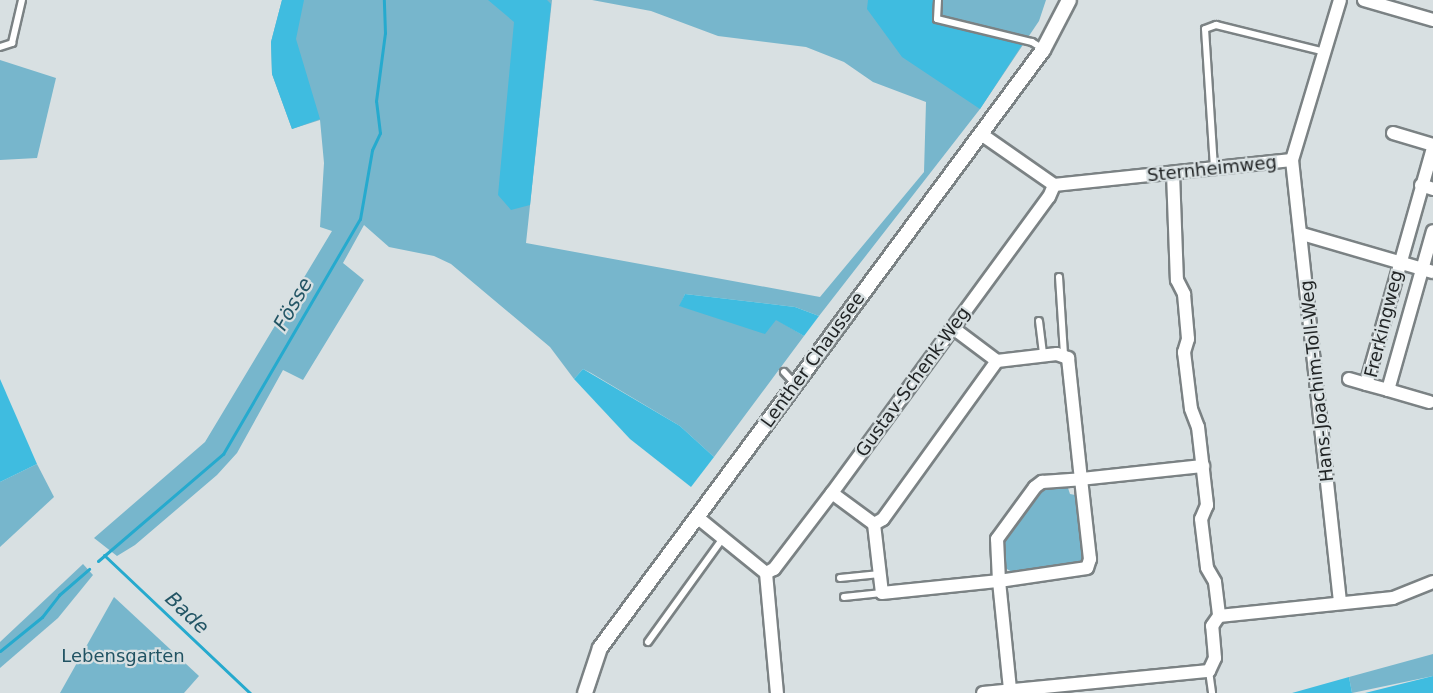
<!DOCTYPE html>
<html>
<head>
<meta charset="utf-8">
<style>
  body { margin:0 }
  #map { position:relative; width:1433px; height:693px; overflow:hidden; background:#d8e0e2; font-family:"DejaVu Sans",sans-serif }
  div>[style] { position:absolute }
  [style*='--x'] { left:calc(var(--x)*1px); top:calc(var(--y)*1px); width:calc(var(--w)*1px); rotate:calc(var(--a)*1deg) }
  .green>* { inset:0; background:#77b6cc }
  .forest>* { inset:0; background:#3fbce0 }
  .stream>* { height:3px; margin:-1.5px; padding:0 1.5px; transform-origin:1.5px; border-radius:1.5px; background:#26aace }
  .roads { filter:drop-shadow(2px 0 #7b8284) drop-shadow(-2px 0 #7b8284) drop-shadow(0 2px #7b8284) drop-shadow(0 -2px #7b8284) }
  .service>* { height:6px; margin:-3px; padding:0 3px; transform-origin:3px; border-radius:3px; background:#fff }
  .minor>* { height:12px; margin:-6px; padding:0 6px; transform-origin:6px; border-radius:6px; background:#fff }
  .tertiary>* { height:14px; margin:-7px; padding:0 7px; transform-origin:7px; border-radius:7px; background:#fff }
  span { translate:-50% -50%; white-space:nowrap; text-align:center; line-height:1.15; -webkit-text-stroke:4.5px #d8e0e2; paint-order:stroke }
  .street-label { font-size:18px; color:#212425 }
  .park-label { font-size:18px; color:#215363 }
  .water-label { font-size:20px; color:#235565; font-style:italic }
</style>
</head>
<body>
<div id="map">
  <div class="green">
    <i style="clip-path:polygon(282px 0,552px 0,526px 243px,820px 297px,924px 172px,926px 102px,873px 82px,844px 62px,806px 47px,718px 36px,651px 11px,592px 0,1046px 0,1039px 21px,980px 109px,819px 316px,795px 307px,685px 294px,680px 306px,776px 319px,804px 336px,714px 457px,680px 426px,591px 373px,583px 369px,574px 379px,550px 347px,451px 264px,434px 256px,389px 247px,364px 225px,343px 263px,364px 280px,303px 380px,283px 370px,237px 453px,217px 475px,135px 545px,117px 556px,94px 538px,205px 442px,332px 231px,320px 227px,324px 163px,320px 120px,292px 129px,272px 74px,271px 42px)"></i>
    <i style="clip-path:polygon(0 60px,56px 78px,37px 158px,0 160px)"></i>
    <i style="clip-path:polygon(37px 464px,54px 497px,0 547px,0 482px)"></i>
    <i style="clip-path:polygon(1067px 485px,1070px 494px,1080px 496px,1087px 557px,1083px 565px,1014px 573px,1005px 568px,1003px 541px,1043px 487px)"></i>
    <i style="clip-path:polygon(83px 564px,93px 575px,58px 618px,0 668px,0 642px)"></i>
    <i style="clip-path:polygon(114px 597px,199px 676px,184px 693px,60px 693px)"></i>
    <i style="clip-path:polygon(1433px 654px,1433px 676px,1352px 693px,1349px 677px)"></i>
  </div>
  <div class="forest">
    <i style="clip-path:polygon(282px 0,304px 0,296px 39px,320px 119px,292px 129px,272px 74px,271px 42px)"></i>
    <i style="clip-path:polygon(488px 0,547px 0,551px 4px,530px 205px,511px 210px,498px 195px,514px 22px)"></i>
    <i style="clip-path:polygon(868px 0,938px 0,937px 20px,1025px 40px,980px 109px,902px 57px,867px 9px)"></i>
    <i style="clip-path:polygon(685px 294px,795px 307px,819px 316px,804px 336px,776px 320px,765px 334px,679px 306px)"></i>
    <i style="clip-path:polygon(583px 369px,680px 426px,714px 457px,691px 487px,630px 439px,574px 379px)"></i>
    <i style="clip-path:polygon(0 379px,37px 464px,0 482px)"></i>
    <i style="clip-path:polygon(1433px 676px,1433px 693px,1365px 693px)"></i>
    <i style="clip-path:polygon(1349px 677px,1352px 693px,1292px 693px)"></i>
  </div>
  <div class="stream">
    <i style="--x:104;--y:555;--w:201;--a:43.4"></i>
    <i style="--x:98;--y:561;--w:165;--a:-40.6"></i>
    <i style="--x:223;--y:454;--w:272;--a:-59.8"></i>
    <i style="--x:360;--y:219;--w:70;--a:-80.1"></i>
    <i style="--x:372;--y:150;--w:19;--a:-65"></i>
    <i style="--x:380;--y:133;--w:32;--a:-97"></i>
    <i style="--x:376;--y:101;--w:69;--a:-82.5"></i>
    <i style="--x:385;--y:33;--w:33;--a:-92"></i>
    <i style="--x:0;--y:651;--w:54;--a:-39"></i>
    <i style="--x:42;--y:617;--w:28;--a:-52"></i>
    <i style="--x:59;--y:595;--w:40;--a:-41"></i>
  </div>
  <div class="roads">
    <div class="service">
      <i style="--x:938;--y:0;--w:19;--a:93"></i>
      <i style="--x:937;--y:19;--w:98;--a:13.6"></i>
      <i style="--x:1032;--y:42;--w:13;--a:32"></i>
      <i style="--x:0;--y:47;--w:13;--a:-18"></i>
      <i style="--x:12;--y:43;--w:44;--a:-76.9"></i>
      <i style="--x:1214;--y:168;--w:139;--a:-93.7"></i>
      <i style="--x:1205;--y:29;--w:12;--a:-20"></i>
      <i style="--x:1216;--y:25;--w:112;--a:13.9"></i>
      <i style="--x:1059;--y:277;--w:77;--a:86.3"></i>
      <i style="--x:1039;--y:321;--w:35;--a:83"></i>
      <i style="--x:784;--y:372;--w:16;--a:47"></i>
      <i style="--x:840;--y:578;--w:40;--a:-5.7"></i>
      <i style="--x:844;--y:597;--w:38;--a:-6"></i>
      <i style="--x:648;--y:642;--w:128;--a:-54.2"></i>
      <i style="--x:1209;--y:671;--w:22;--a:82"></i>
    </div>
    <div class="minor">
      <i style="--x:1364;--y:0;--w:72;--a:16.2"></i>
      <i style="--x:1393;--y:133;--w:42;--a:16.7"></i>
      <i style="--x:981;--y:134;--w:89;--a:34.9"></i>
      <i style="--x:1054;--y:185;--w:239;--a:-6"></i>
      <i style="--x:1292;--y:160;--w:167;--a:-73.3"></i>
      <i style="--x:1433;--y:148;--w:245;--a:105.8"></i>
      <i style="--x:1366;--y:384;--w:23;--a:15"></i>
      <i style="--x:1388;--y:390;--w:165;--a:-74.2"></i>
      <i style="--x:1292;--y:160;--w:445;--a:83.8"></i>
      <i style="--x:1173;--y:173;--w:107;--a:87.9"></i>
      <i style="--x:1177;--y:280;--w:16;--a:63"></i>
      <i style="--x:1184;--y:294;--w:45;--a:84.9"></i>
      <i style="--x:1188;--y:339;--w:14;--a:107"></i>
      <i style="--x:1184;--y:352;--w:57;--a:83"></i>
      <i style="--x:1191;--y:409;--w:19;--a:69"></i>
      <i style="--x:1198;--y:427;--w:79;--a:83.4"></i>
      <i style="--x:1207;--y:505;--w:15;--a:113"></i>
      <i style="--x:1201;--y:519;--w:49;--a:83"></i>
      <i style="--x:1207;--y:568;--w:16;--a:60"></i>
      <i style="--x:1215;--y:582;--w:34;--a:83"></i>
      <i style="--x:1421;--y:185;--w:13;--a:18"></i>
      <i style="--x:1302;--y:234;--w:136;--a:16.2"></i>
      <i style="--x:953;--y:328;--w:55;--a:36.9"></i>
      <i style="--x:997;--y:361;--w:60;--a:-6.7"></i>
      <i style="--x:1057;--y:354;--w:12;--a:20"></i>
      <i style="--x:1068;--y:358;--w:122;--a:83.9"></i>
      <i style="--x:1081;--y:479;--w:123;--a:-6.1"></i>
      <i style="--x:1349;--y:379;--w:18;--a:16"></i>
      <i style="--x:1388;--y:390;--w:43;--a:16.3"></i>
      <i style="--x:832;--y:493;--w:52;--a:36.4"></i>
      <i style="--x:874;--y:524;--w:69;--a:83.4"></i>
      <i style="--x:882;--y:593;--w:118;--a:-5.9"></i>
      <i style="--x:999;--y:581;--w:42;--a:-92.7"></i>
      <i style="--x:997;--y:539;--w:64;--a:-53.8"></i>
      <i style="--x:1035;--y:487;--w:9;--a:-36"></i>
      <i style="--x:1042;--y:482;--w:39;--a:-4"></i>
      <i style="--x:1081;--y:479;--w:81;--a:83.6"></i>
      <i style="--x:1090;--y:559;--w:9;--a:108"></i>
      <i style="--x:1087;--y:568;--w:89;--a:171.6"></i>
      <i style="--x:999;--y:581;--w:110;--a:84.2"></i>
      <i style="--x:697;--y:517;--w:89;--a:39.1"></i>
      <i style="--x:766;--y:573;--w:121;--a:84.8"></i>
      <i style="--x:874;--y:524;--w:10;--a:-29"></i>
      <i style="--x:883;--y:519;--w:195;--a:-54.2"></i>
      <i style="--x:766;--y:573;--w:9;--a:-27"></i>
      <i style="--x:774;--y:569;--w:96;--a:-52.7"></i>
      <i style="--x:832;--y:493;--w:367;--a:-53.8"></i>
      <i style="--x:1049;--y:197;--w:13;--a:-67"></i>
      <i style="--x:1219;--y:616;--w:175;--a:-5.9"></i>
      <i style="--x:1393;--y:598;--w:43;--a:-21.8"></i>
      <i style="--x:983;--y:693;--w:227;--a:-5.6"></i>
      <i style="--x:1209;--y:671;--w:14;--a:-65"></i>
      <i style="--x:1215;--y:658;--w:32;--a:-95"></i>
      <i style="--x:1212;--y:626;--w:12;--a:-55"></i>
    </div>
    <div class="tertiary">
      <i style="--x:585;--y:693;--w:47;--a:-71.6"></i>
      <i style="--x:600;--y:648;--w:744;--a:-53.47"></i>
      <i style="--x:1043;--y:50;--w:56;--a:-62.5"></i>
    </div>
  </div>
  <div class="street-label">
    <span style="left:1212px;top:169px;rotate:-6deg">Sternheimweg</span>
    <span style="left:1384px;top:324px;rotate:-76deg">Frerkingweg</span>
    <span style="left:813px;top:360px;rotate:-54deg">Lenther Chaussee</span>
    <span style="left:1317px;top:381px;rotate:-96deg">Hans-Joachim-Toll-Weg</span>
    <span style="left:913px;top:382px;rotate:-54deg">Gustav-Schenk-Weg</span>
  </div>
  <div class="park-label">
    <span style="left:123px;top:656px">Lebensgarten</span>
  </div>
  <div class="water-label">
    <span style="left:293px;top:304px;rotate:-60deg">Fösse</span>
    <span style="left:187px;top:613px;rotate:43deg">Bade</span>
  </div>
</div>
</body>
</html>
